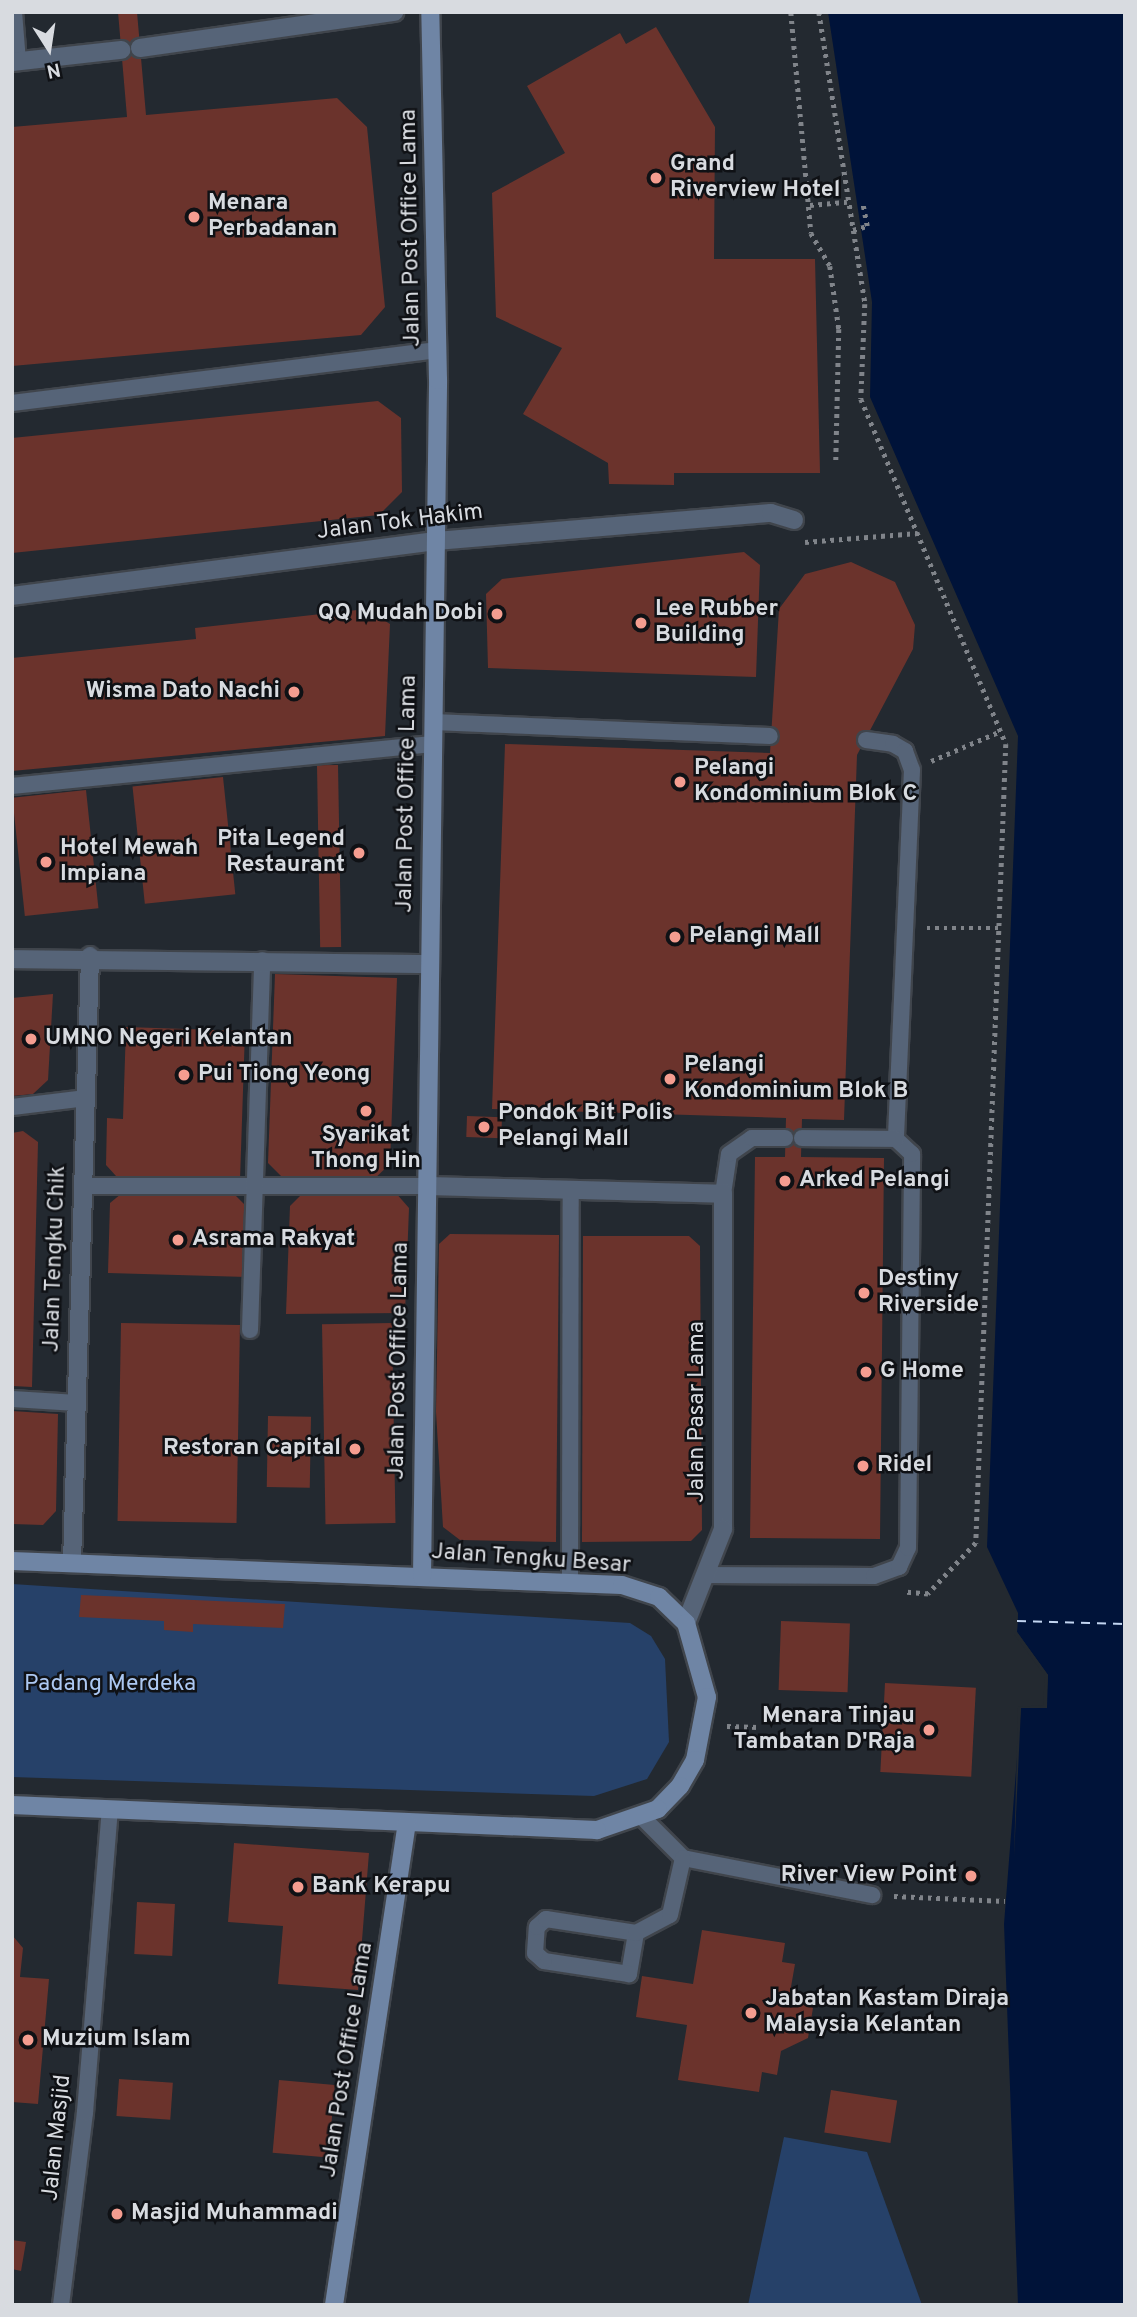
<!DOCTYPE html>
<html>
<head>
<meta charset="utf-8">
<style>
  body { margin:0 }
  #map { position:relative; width:1137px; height:2317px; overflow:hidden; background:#232930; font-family:Overpass,sans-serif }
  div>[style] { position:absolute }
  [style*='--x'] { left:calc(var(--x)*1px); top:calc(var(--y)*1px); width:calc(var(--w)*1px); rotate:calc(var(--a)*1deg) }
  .green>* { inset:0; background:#264169 }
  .water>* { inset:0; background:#001339 }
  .pier>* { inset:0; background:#232930 }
  .ferry>* { height:2px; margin-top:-1px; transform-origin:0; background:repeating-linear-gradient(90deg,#c2d5f1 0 9px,transparent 0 16px) }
  .building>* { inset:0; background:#6b332c; transform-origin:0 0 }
  .path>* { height:4.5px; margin-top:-2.25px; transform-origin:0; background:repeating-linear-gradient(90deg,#80848a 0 3.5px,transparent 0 8.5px) }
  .roads { filter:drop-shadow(2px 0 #40454c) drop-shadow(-2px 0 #40454c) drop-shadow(0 2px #40454c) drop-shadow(0 -2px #40454c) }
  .lane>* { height:16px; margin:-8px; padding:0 8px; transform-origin:8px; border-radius:8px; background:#566478 }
  .street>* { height:18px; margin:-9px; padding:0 9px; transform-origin:9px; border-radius:9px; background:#566478 }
  .secondary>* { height:18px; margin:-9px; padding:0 9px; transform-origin:9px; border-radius:9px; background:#6f85a5 }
  .dots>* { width:19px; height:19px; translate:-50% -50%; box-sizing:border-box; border:4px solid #0f1115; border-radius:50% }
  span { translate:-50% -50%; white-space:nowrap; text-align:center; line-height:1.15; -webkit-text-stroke:5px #0f1115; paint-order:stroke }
  .poi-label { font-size:23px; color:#d8dbe0; font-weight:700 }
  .left { translate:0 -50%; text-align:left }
  .right { translate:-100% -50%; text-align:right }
  .street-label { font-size:23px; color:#d8dbe0 }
  .park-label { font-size:23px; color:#acc8f2 }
  .frame { position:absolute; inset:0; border:14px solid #d8dbe0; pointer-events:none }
  .north { position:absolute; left:14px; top:14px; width:70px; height:70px; -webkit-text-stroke:5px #0f1115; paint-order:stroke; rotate:168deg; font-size:19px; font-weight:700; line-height:28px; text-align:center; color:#d8dbe0 }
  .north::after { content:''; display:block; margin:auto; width:24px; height:32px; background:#d8dbe0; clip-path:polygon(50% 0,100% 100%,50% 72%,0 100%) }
</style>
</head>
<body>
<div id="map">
  <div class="green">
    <i style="clip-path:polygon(12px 1584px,630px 1623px,651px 1636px,665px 1659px,669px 1742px,647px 1779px,594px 1796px,12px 1777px)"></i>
    <i style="clip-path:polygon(784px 2137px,867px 2152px,922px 2305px,748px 2305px)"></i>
  </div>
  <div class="water">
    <i style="clip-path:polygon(828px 12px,1125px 12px,1125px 2305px,1018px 2305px,1004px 1924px,1021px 1707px,1046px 1708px,1048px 1675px,1017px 1632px,1018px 1613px,987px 1547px,1018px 736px,870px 397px,872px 302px)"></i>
  </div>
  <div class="pier">
    <i style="clip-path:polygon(1014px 1613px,1018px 1613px,1017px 1632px,1048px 1675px,1047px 1708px,1021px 1708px,1014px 1858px,1018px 1707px,1043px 1705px,1045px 1676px,1014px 1634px)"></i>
  </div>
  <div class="ferry">
    <i style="--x:1017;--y:1621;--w:108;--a:1.6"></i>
  </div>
  <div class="building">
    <i style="clip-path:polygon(118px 12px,137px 12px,146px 115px,337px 98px,367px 127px,385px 307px,361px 335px,12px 366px,12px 127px,127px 117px)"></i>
    <i style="clip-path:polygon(656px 27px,715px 127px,714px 259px,815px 259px,820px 473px,674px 473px,674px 485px,609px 484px,608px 463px,523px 414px,562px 348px,496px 317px,492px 193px,565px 153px,527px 86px,620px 33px,626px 44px)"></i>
    <i style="clip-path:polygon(378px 401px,401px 418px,402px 492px,379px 515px,12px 553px,12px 438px)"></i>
    <i style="clip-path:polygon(744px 552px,760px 565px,756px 677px,488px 668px,486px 594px,502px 579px)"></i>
    <i style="clip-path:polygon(851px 562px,895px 582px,915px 625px,913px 649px,857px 755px,844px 1120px,802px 1119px,801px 1157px,884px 1158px,880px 1539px,750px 1538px,755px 1157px,785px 1157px,786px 1118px,492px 1109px,505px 744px,770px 753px,779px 609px,805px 574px)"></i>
    <i style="clip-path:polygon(366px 609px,390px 624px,385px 736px,12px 771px,12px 658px,196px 639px,195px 628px)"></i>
    <i style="left:338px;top:765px;width:182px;height:21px;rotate:89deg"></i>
    <i style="left:223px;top:777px;width:118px;height:91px;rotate:84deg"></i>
    <i style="left:86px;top:790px;width:119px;height:74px;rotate:84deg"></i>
    <i style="clip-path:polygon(275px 974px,397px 978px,390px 1164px,372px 1181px,284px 1179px,268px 1163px)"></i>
    <i style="clip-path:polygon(53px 994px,48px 1080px,33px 1094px,12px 1096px,12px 998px)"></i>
    <i style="clip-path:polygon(126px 1027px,245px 1031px,240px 1180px,116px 1176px,106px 1165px,107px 1118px,123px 1119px)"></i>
    <i style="left:467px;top:1116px;width:35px;height:21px;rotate:2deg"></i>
    <i style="clip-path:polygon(23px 1131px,38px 1142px,32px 1387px,12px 1386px,12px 1133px)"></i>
    <i style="clip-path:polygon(127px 1189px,231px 1191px,248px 1208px,247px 1277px,108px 1273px,110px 1203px)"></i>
    <i style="clip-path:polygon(307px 1189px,395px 1192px,409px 1208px,405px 1313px,286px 1314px,290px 1206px)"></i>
    <i style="clip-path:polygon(450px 1234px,559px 1235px,556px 1542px,460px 1540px,443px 1527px,436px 1412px,439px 1244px)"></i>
    <i style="clip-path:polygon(583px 1236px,689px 1236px,700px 1246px,702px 1530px,691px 1541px,582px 1542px)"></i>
    <i style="left:121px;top:1323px;width:119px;height:198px;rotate:1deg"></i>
    <i style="left:392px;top:1323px;width:200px;height:70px;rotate:89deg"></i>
    <i style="clip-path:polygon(12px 1411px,58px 1414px,56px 1511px,43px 1525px,12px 1524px)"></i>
    <i style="left:268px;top:1416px;width:43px;height:71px;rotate:1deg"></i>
    <i style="clip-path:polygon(81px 1595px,285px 1604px,283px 1628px,193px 1624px,193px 1632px,164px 1630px,164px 1621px,79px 1617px)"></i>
    <i style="left:781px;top:1621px;width:69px;height:69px;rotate:2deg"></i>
    <i style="left:885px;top:1683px;width:91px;height:89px;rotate:3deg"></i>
    <i style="clip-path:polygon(234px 1843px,369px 1853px,358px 1990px,278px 1984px,283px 1926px,228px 1922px)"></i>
    <i style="left:137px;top:1902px;width:38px;height:52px;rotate:3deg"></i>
    <i style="clip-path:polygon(702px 1930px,785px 1943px,782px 1962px,795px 1964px,791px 1987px,813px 2008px,808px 2038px,781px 2051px,777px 2075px,762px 2072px,759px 2092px,678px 2080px,687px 2025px,636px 2017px,642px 1976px,693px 1984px)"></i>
    <i style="clip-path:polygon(12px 1935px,23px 1948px,20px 1977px,49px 1979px,38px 2104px,12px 2102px)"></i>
    <i style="left:119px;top:2079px;width:54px;height:37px;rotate:4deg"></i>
    <i style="left:279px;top:2080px;width:56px;height:73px;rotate:5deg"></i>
    <i style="left:831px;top:2090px;width:67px;height:43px;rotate:9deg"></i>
    <i style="clip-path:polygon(12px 2240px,26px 2242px,21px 2271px,12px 2269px)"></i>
  </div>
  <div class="path">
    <i style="--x:791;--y:12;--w:222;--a:84.8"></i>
    <i style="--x:811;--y:233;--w:38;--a:60"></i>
    <i style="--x:830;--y:266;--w:64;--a:81.9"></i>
    <i style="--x:839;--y:329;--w:131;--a:91.3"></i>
    <i style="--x:819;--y:12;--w:296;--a:81"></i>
    <i style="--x:865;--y:304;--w:95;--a:92.4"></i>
    <i style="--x:861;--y:399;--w:374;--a:67.2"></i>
    <i style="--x:1006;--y:744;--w:800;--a:92.15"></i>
    <i style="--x:976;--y:1543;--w:70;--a:133.3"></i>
    <i style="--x:928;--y:1594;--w:24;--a:-175"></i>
    <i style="--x:810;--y:205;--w:37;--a:-5"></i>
    <i style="--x:853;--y:230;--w:15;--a:-16"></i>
    <i style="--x:867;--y:226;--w:21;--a:-101"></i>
    <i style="--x:805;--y:542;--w:113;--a:-4.6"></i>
    <i style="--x:931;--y:761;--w:76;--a:-23.2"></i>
    <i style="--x:927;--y:928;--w:72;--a:0"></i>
    <i style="--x:727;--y:1726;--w:31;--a:2"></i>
    <i style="--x:894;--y:1896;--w:111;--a:2.6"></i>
  </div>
  <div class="roads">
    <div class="lane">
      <i style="--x:14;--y:12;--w:50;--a:85.4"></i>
      <i style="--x:12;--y:403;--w:429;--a:-7.1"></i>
      <i style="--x:433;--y:722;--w:337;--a:2.4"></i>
      <i style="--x:866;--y:740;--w:27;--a:8"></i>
      <i style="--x:893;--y:744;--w:14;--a:30"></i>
      <i style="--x:905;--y:751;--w:20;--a:70"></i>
      <i style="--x:912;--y:770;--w:369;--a:92.5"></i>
      <i style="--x:12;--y:786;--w:422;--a:-5.7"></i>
      <i style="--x:12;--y:1107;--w:75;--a:-6.9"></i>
      <i style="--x:83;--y:1186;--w:344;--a:0"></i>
      <i style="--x:723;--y:1194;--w:40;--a:-81.5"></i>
      <i style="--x:729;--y:1154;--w:28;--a:-35"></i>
      <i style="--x:752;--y:1138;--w:33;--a:0"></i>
      <i style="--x:250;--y:1330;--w:370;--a:-88.1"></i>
      <i style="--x:12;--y:1399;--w:65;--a:3.5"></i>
      <i style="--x:705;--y:1575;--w:169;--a:0.3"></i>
      <i style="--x:874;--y:1576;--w:27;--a:-20"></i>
      <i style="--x:899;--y:1567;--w:21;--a:-65"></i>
      <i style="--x:908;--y:1548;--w:394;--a:-89.4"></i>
      <i style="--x:912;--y:1154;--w:22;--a:-137"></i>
      <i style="--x:896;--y:1139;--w:94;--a:-179.4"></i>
      <i style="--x:570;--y:1583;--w:391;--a:-89.9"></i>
      <i style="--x:642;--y:1817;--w:58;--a:45"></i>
      <i style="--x:683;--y:1858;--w:193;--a:11.1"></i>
      <i style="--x:636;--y:1933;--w:42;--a:99.7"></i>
      <i style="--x:629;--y:1974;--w:86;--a:-171.3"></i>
      <i style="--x:544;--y:1961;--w:12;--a:-138"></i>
      <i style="--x:535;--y:1953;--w:26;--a:-86"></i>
      <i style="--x:537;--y:1927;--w:12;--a:-42"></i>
      <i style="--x:546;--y:1919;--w:91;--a:8.8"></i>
      <i style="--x:636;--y:1933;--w:38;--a:-28"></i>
      <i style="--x:670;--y:1915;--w:58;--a:-77.2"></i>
      <i style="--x:61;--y:2305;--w:194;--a:-82.9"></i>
      <i style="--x:85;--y:2112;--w:304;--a:-85.3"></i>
    </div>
    <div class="street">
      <i style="--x:140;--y:48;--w:257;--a:-8.1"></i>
      <i style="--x:12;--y:62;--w:110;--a:-6.3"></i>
      <i style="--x:12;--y:596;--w:428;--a:-7.4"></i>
      <i style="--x:436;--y:541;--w:336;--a:-4.8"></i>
      <i style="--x:771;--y:513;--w:24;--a:17"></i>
      <i style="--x:12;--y:959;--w:418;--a:0.7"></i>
      <i style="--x:427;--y:1186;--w:296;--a:1.5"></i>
      <i style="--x:723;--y:1194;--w:335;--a:90"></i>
      <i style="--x:723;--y:1529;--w:101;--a:111.5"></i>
      <i style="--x:72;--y:1563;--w:607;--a:-88.3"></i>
    </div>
    <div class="secondary">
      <i style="--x:12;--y:1561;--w:610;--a:2.25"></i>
      <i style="--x:622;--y:1585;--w:39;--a:18"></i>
      <i style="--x:659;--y:1597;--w:37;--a:44"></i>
      <i style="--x:686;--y:1623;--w:77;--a:74.2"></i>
      <i style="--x:707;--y:1697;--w:64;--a:100.8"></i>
      <i style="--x:695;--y:1760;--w:30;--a:120"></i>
      <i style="--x:680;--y:1786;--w:32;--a:134"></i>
      <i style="--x:658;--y:1809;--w:65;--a:161"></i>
      <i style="--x:597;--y:1830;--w:586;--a:-177.55"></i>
      <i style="--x:422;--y:1577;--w:1197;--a:-89.23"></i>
      <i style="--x:438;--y:380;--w:368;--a:-91.2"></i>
      <i style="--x:334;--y:2305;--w:488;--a:-81.4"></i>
    </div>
  </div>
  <div class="dots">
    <i style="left:656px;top:178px;background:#f59d90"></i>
    <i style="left:194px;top:217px;background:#f59d90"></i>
    <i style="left:497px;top:614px;background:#f59d90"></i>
    <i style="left:641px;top:623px;background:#f59d90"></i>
    <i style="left:294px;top:692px;background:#f59d90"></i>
    <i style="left:680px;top:782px;background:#f59d90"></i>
    <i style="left:359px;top:853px;background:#f59d90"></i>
    <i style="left:46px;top:862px;background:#f59d90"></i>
    <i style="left:675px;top:937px;background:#f59d90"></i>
    <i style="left:31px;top:1039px;background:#f59d90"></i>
    <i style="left:184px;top:1075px;background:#f59d90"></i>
    <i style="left:670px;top:1079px;background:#f59d90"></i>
    <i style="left:366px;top:1111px;background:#f59d90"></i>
    <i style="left:484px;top:1127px;background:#f59d90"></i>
    <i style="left:785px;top:1181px;background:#f59d90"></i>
    <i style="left:178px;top:1240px;background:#f59d90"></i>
    <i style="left:864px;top:1293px;background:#f59d90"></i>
    <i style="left:866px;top:1372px;background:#f59d90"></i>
    <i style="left:355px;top:1449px;background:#f59d90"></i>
    <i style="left:863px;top:1466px;background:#f59d90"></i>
    <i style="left:929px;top:1730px;background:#f59d90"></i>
    <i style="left:971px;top:1876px;background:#f59d90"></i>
    <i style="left:298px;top:1887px;background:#f59d90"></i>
    <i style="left:751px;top:2013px;background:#f59d90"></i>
    <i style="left:28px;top:2040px;background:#f59d90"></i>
    <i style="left:117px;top:2214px;background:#f59d90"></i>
  </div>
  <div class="poi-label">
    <span class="left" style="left:670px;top:178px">Grand<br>Riverview Hotel</span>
    <span class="left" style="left:208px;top:217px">Menara<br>Perbadanan</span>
    <span class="left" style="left:655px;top:623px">Lee Rubber<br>Building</span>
    <span class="right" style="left:483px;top:614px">QQ Mudah Dobi</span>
    <span class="right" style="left:280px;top:692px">Wisma Dato Nachi</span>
    <span class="left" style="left:694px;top:782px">Pelangi<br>Kondominium Blok C</span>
    <span class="right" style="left:345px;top:853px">Pita Legend<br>Restaurant</span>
    <span class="left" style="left:60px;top:862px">Hotel Mewah<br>Impiana</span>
    <span class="left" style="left:689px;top:937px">Pelangi Mall</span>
    <span class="left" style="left:45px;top:1039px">UMNO Negeri Kelantan</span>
    <span class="left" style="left:684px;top:1079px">Pelangi<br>Kondominium Blok B</span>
    <span class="left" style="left:198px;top:1075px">Pui Tiong Yeong</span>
    <span class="left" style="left:498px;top:1127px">Pondok Bit Polis<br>Pelangi Mall</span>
    <span style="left:366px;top:1149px">Syarikat<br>Thong Hin</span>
    <span class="left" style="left:799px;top:1181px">Arked Pelangi</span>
    <span class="left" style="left:192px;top:1240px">Asrama Rakyat</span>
    <span class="left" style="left:878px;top:1293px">Destiny<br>Riverside</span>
    <span class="left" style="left:880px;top:1372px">G Home</span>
    <span class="right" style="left:341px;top:1449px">Restoran Capital</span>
    <span class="left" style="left:877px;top:1466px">Ridel</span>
    <span class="right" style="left:915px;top:1730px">Menara Tinjau<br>Tambatan D'Raja</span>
    <span class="right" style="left:957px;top:1876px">River View Point</span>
    <span class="left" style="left:312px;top:1887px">Bank Kerapu</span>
    <span class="left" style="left:765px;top:2013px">Jabatan Kastam Diraja<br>Malaysia Kelantan</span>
    <span class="left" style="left:42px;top:2040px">Muzium Islam</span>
    <span class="left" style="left:131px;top:2214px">Masjid Muhammadi</span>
  </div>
  <div class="street-label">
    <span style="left:412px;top:228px;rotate:-91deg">Jalan Post Office Lama</span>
    <span style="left:400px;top:523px;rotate:-7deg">Jalan Tok Hakim</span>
    <span style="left:408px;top:794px;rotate:-89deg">Jalan Post Office Lama</span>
    <span style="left:56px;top:1259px;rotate:-88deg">Jalan Tengku Chik</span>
    <span style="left:400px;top:1361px;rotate:-89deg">Jalan Post Office Lama</span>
    <span style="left:698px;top:1412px;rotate:-90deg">Jalan Pasar Lama</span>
    <span style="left:531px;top:1560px;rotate:4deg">Jalan Tengku Besar</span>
    <span style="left:348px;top:2060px;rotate:-81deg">Jalan Post Office Lama</span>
    <span style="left:58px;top:2138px;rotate:-84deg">Jalan Masjid</span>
  </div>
  <div class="park-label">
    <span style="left:110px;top:1685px">Padang Merdeka</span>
  </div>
  <div class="frame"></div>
  <div class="north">N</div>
</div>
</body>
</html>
